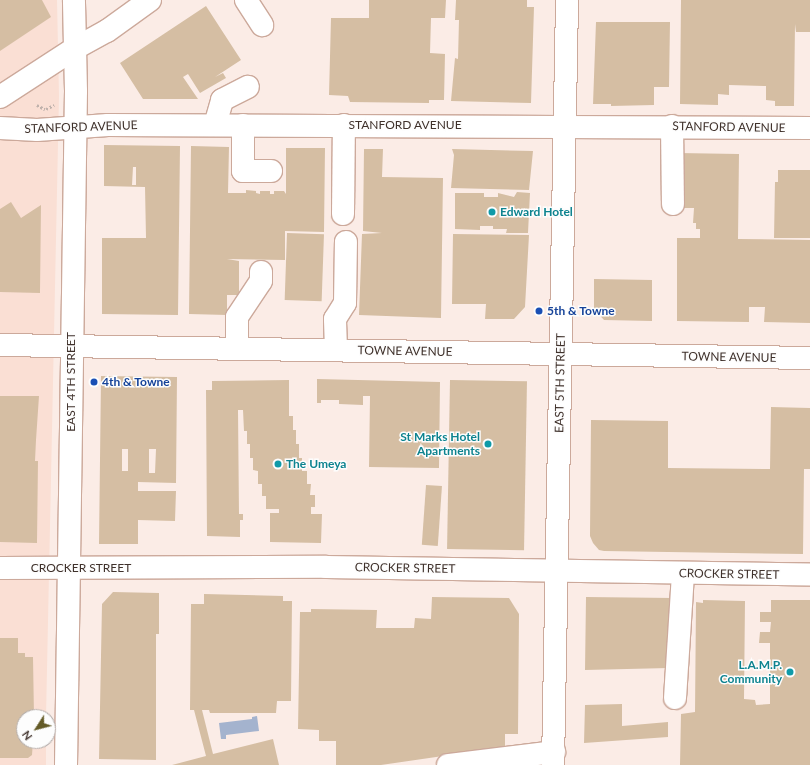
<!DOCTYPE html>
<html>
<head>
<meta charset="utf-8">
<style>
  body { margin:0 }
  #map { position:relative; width:810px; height:765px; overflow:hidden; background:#fbece6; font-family:Lato,sans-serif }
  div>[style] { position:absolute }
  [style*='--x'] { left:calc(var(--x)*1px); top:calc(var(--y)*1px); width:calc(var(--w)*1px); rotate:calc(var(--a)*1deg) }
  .built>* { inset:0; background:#fadfd4 }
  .water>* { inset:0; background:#a4b3ce }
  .building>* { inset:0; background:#d5bea3; transform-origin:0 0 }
  .path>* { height:2.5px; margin-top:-1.25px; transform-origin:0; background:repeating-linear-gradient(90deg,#c0b2ac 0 2px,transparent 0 4px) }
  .roads { filter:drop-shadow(1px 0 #cca99b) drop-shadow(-1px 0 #cca99b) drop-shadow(0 1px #cca99b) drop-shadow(0 -1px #cca99b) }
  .minor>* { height:22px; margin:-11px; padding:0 11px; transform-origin:11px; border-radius:11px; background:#fff }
  .major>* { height:22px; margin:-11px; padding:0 11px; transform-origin:11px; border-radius:11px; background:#fff }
  .dots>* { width:11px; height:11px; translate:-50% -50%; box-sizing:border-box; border:2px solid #fdfdfd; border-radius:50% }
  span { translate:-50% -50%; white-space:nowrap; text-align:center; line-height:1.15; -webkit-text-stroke:3px #fdfdfd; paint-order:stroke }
  .street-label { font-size:12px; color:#3f312b }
  .culture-label { font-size:12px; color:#0d838f; font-weight:700 }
  .left { translate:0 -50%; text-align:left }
  .right { translate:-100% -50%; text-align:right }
  .transit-label { font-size:12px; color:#164399; font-weight:700 }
  .north { position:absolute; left:16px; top:709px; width:40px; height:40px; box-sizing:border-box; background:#fdfdfd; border:1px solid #b1aba9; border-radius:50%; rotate:234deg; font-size:11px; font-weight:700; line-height:16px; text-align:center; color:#3f312b }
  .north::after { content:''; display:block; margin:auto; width:14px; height:18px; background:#645b27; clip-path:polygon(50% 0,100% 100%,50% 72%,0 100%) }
</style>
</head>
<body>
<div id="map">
  <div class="built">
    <i style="clip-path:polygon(0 0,57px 0,59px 96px,46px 717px,24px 717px,24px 741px,46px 741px,46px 765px,0 765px)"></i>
  </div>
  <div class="water">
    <i style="clip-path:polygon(257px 716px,259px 731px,226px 735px,226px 739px,221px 739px,219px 723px,252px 719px,252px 717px)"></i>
  </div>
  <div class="building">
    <i style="clip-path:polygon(0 0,42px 0,51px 17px,0 51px)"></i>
    <i style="clip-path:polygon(369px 0,446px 0,445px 18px,431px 18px,430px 53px,445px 54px,444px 100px,429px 100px,429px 103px,350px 102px,348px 96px,329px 95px,331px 18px,369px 18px)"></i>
    <i style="clip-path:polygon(456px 0,527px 0,527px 7px,534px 7px,531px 103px,451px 101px,455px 58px,458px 59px,459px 20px,455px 20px)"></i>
    <i style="clip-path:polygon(681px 0,810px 0,810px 32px,796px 32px,795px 24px,794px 106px,775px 106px,775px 101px,766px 100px,766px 86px,729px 85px,729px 95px,718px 94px,718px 105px,680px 104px)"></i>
    <i style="clip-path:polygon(206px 6px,241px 60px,215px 77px,223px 73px,226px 78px,200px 93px,188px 74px,183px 77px,198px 99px,143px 99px,120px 63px)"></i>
    <i style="clip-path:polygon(596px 22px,670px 22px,669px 87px,654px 87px,654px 105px,611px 106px,611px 104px,593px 104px)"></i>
    <i style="clip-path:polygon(evenodd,104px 145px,180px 146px,178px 315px,102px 314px,102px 238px,146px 238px,145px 187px,104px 186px,104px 145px,133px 167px,136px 167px,136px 185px,132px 185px,133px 167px)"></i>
    <i style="clip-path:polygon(191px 146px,229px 147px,228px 193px,246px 193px,246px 190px,256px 191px,256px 193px,260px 194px,260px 191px,270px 191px,270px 194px,274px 194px,274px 191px,284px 191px,286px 194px,286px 148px,325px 148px,324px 232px,285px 231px,285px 260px,227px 259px,239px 261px,239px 295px,227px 295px,227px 315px,189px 314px)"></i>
    <i style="clip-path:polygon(364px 149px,383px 149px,382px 177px,443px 178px,441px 318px,359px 315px,362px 234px,382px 233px,363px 231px)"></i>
    <i style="clip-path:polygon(452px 149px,533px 151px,529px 190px,451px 188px,454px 155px)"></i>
    <i style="clip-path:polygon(678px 153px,739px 154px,738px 239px,810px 240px,810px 323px,764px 322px,765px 307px,749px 307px,749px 322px,677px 321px,677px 238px,700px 238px,700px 229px,696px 229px,696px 223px,693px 223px,694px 208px,678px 208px)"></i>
    <i style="clip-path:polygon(778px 170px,810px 170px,810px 238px,774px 238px,775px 182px,778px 182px)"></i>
    <i style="clip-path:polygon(517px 192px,530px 193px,528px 233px,506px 233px,507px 229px,493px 229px,493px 226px,480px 226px,480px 230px,455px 229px,455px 193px,484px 193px,484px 197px,498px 197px,498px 193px,514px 197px)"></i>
    <i style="clip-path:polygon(11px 202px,21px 218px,41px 205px,40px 293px,0 292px,0 209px)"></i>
    <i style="left:287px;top:233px;width:37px;height:67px;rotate:2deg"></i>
    <i style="clip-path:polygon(453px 234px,529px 235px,525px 307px,514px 319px,485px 319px,486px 304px,452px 304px)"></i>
    <i style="clip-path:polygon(594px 279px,652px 280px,652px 321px,604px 320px,594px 309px)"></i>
    <i style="clip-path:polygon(evenodd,101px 376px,177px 377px,176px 483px,138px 482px,138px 491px,176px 491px,175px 521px,138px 520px,138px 544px,99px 544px,101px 376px,122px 449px,128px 449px,128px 471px,122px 471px,122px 449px,101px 376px,149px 449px,156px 449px,155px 473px,149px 473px,149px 449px)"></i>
    <i style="clip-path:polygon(317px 379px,440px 382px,439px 468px,369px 467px,370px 396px,363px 396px,363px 405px,339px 404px,339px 400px,321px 400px,321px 403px,317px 403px)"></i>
    <i style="clip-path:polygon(289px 380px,289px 416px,293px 416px,293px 430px,296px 430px,296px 444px,299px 444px,299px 458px,302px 458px,302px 471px,307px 471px,307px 484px,311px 484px,310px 495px,315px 495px,315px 507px,311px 507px,311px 514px,322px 514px,321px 543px,270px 542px,270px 513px,279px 513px,279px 509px,266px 509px,266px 496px,262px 496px,262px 484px,258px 484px,258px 471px,253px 470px,253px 458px,250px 458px,250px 444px,247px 444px,247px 431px,244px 431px,243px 410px,238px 410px,239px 514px,243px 514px,243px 520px,240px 520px,240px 537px,207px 536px,206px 390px,212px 390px,212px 381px)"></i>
    <i style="left:450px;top:380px;width:77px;height:169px;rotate:1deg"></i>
    <i style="clip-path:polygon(0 396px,39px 396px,36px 440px,35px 461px,38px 461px,37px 543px,0 542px)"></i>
    <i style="clip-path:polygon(771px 407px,810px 408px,810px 469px,804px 469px,803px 554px,604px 551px,599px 550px,593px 543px,590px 536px,591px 420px,668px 421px,668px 468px,770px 469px)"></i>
    <i style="left:426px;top:485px;width:16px;height:60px;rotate:4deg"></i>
    <i style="clip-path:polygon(113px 592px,159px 593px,159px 634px,156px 634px,156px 760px,99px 759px,102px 604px)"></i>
    <i style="clip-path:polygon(204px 594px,283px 596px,283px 601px,292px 601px,291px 701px,277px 701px,276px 713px,210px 713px,209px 710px,202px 710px,213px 754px,273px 739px,279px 765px,172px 765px,206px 756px,194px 710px,190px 710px,191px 604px,204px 604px)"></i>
    <i style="clip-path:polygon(432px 597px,509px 598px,519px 614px,518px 734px,505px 734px,505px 747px,381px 765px,336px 765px,336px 741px,319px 741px,319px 730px,298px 729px,300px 612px,311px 612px,311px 609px,377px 610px,376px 628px,414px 628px,415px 618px,431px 619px)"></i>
    <i style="clip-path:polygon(586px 597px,673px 598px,670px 601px,669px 668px,585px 670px)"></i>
    <i style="clip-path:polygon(703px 600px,745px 601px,744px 699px,755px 700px,756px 705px,770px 704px,770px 643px,759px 643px,760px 632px,770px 632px,771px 622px,760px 622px,760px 612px,771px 612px,771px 600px,810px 600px,810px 765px,680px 765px,681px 714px,695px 712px,696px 602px,703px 603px)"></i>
    <i style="clip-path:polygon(0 638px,18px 638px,18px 653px,25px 653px,25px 657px,33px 657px,34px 717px,24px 717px,24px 741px,33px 741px,32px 755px,28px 758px,0 758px)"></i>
    <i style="clip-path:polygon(622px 704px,622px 726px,668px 722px,668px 737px,584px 743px,585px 705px)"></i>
  </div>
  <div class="path">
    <i style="--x:37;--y:105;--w:9;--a:27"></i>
    <i style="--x:46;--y:109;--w:9;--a:-27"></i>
  </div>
  <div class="roads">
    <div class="minor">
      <i style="--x:246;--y:0;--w:30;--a:57"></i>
      <i style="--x:215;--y:125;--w:26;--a:-74"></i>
      <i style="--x:222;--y:100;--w:29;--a:-27"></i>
      <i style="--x:243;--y:125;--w:46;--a:90"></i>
      <i style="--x:243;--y:171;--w:28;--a:0"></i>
      <i style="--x:672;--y:126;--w:78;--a:89.3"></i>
      <i style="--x:0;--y:128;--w:37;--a:3"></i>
      <i style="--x:37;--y:130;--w:71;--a:-4"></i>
      <i style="--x:108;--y:125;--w:702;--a:0.24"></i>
      <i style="--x:343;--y:214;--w:89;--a:-89.4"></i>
      <i style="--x:0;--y:345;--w:810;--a:0.92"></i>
      <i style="--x:237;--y:348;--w:31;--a:-90"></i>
      <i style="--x:237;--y:317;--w:43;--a:-56.3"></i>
      <i style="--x:261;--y:281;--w:9;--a:-90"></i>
      <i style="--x:336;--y:349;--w:30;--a:-92"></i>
      <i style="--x:335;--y:319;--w:19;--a:-58"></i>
      <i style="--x:345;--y:303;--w:61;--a:-89.1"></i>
      <i style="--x:0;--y:568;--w:326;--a:-0.2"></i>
      <i style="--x:326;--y:567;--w:484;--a:0.9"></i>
      <i style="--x:675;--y:698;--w:125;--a:-86.3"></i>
      <i style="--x:448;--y:765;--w:107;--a:-7"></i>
    </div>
    <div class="major">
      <i style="--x:0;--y:97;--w:88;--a:-33"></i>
      <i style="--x:74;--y:49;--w:38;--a:-29"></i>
      <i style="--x:107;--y:31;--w:53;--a:-35.8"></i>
      <i style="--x:66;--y:765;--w:674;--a:-89.15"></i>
      <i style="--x:76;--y:91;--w:91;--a:-91.3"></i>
      <i style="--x:553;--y:765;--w:765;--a:-88.95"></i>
    </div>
  </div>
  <div class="dots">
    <i style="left:492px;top:212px;background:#0f9aa8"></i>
    <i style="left:539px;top:311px;background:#1a4fb4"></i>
    <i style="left:94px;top:382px;background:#1a4fb4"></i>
    <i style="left:488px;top:444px;background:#0f9aa8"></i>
    <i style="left:278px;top:464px;background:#0f9aa8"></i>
    <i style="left:790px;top:672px;background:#0f9aa8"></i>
  </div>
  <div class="street-label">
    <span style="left:405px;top:125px">STANFORD AVENUE</span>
    <span style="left:81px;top:127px;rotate:-2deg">STANFORD AVENUE</span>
    <span style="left:729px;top:127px;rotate:1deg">STANFORD AVENUE</span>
    <span style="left:405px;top:351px;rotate:1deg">TOWNE AVENUE</span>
    <span style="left:729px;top:357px;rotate:1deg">TOWNE AVENUE</span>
    <span style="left:71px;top:382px;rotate:-90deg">EAST 4TH STREET</span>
    <span style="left:560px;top:383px;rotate:-89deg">EAST 5TH STREET</span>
    <span style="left:81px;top:568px">CROCKER STREET</span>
    <span style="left:405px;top:568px;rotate:1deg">CROCKER STREET</span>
    <span style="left:729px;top:574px;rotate:1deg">CROCKER STREET</span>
  </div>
  <div class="culture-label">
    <span class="left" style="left:500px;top:212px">Edward Hotel</span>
    <span class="right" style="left:480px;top:444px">St Marks Hotel<br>Apartments</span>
    <span class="left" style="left:286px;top:464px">The Umeya</span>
    <span class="right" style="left:782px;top:672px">L.A.M.P.<br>Community</span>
  </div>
  <div class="transit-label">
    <span class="left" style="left:547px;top:311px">5th &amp; Towne</span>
    <span class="left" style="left:102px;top:382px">4th &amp; Towne</span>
  </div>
  <div class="north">N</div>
</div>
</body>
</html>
